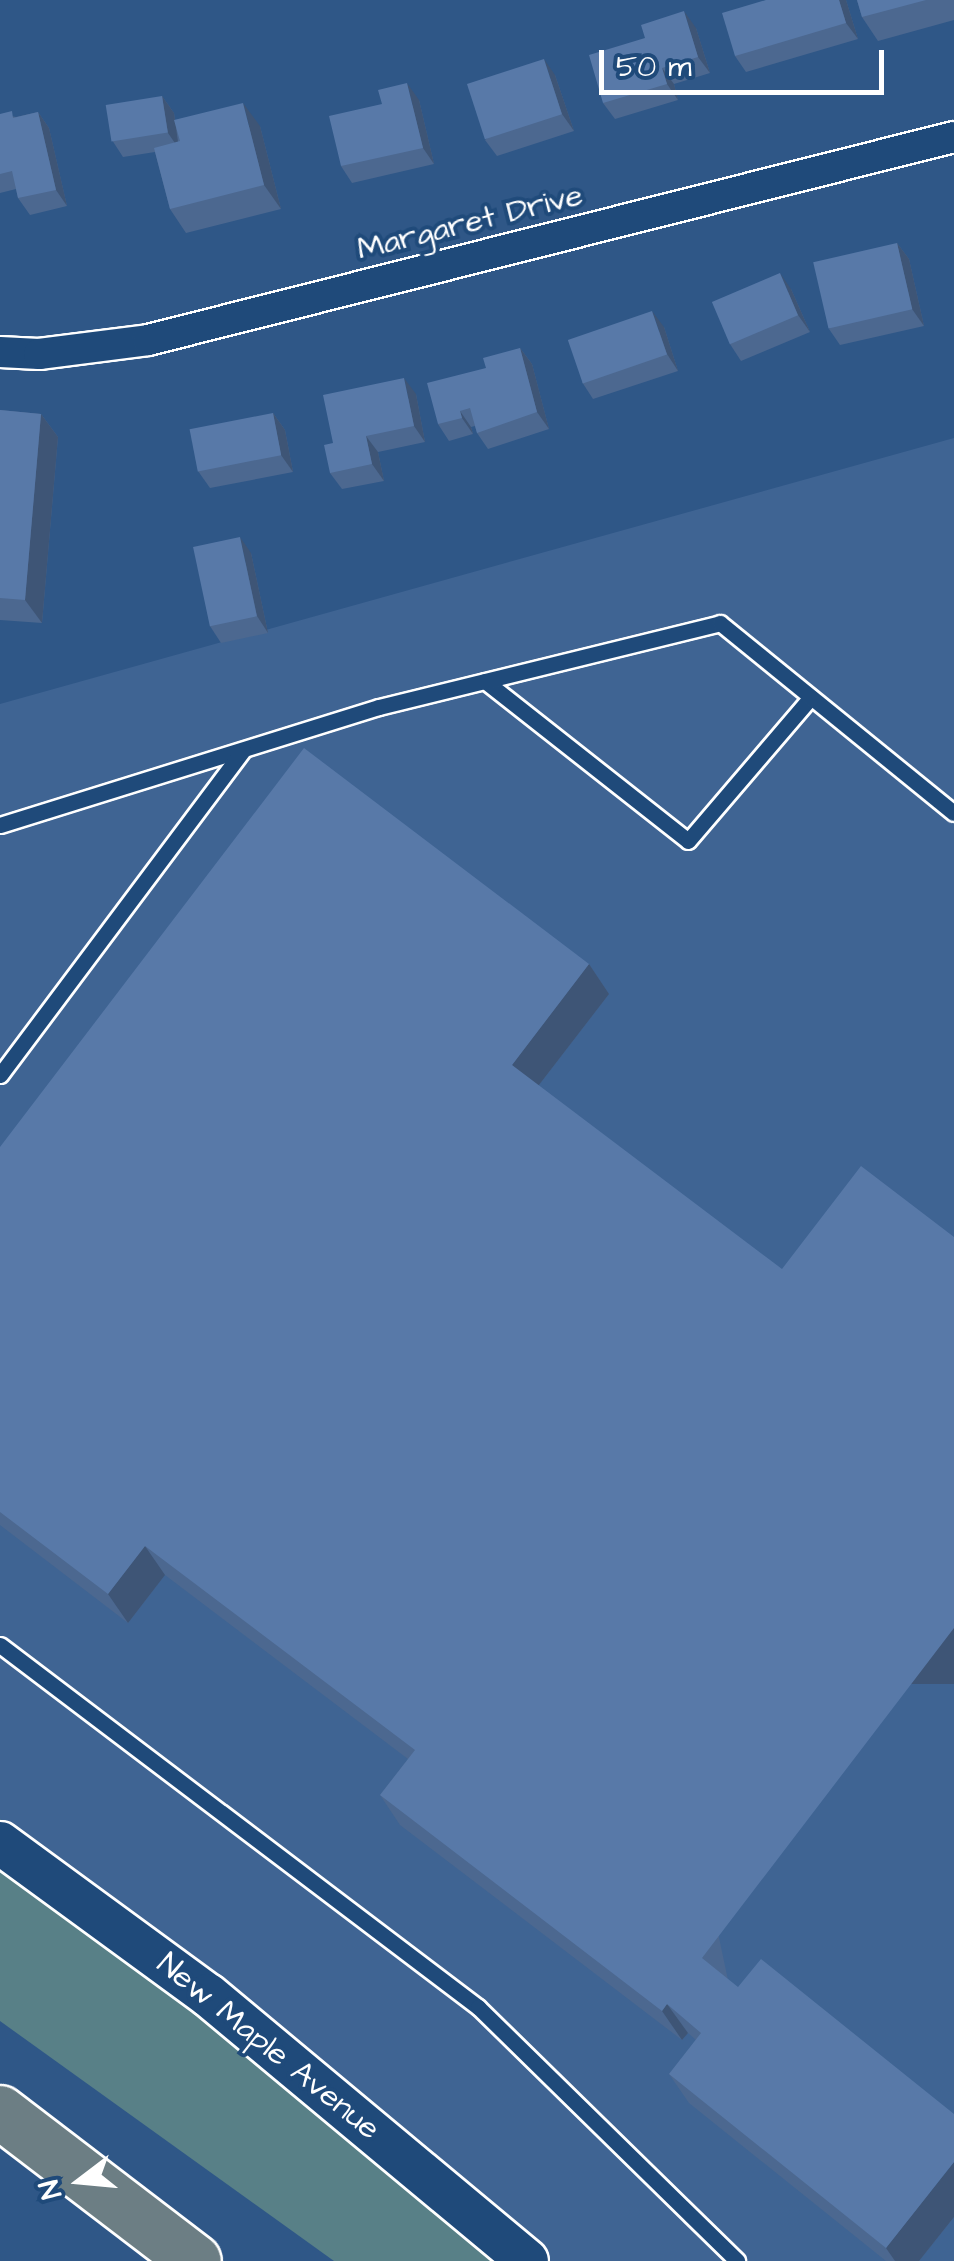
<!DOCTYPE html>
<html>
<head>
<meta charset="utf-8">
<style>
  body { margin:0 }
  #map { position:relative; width:954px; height:2261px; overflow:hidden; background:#2f5787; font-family:"Architects Daughter",sans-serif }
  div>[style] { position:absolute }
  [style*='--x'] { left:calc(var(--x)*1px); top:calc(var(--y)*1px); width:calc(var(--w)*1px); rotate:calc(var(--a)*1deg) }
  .built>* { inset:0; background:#3f6493 }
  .green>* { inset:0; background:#588087 }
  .roads { filter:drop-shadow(2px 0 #fff) drop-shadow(-2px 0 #fff) drop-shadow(0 2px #fff) drop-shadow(0 -2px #fff) }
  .lane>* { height:15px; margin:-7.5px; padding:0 7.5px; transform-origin:7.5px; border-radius:7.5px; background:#1f4a7a }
  .street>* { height:30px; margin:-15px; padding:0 15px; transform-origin:15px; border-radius:15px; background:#1f4a7a }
  .secondary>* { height:42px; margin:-21px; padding:0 21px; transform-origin:21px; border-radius:21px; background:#1f4a7a }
  .highway>* { height:52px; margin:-26px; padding:0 26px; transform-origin:26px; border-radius:26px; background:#6c7e84 }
  .wall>* { inset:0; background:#4c6890 }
  .shaded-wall>* { inset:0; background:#3e5576; transform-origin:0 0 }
  .building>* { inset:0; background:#5879a8; transform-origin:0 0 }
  span { translate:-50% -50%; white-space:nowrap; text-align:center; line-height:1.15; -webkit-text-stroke:8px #1f4a7a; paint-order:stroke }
  .street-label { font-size:32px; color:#fff }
  .north { position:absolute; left:30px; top:2131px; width:100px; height:100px; -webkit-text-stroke:8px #1f4a7a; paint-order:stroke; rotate:254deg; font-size:28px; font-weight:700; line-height:40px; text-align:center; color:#fff }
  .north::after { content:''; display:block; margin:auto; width:35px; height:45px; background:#fff; clip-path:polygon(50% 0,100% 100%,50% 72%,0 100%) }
  .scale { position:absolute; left:599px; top:50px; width:285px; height:45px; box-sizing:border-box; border:5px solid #fff; border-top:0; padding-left:12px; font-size:30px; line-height:35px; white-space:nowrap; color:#fff; -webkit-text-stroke:8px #1f4a7a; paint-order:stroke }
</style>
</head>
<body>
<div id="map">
  <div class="built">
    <i style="clip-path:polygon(954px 438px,954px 2261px,511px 2261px,326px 2084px,0 1819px,0 704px)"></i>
  </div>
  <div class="green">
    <i style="clip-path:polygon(0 1819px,326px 2084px,511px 2261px,334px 2261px,0 2021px)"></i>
  </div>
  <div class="roads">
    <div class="lane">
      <i style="--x:485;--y:681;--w:258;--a:38.2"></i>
      <i style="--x:688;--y:841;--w:189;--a:-49.5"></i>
      <i style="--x:0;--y:825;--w:397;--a:-17.3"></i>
      <i style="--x:379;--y:707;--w:351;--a:-13.8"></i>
      <i style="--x:720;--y:623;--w:301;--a:39.1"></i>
      <i style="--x:0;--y:1075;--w:406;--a:-53.2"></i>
      <i style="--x:0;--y:1645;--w:600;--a:37.14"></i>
      <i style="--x:478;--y:2007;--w:363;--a:44.4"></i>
    </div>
    <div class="street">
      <i style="--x:0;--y:352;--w:39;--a:3"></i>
      <i style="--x:39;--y:354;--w:110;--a:-7.3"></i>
      <i style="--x:148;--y:340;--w:831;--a:-14.14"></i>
    </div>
    <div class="secondary">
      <i style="--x:0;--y:1843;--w:258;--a:36.2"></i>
      <i style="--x:208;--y:1995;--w:415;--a:39.8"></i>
    </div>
    <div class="highway">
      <i style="--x:0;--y:2112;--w:245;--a:37.4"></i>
    </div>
  </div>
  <div class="wall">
    <i style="clip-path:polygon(766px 0,846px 0,858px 39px,746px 72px,735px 56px)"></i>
    <i style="clip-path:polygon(857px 0,954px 0,954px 20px,878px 41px,862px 17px)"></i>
    <i style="clip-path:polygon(696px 28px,710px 73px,674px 84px,678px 100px,615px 119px,603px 103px)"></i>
    <i style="clip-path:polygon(555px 75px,574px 131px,497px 156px,485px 140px)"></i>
    <i style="clip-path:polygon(162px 96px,174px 113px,175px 120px,260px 126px,281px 209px,186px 233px,170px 209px,155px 152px,123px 157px,112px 140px)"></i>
    <i style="clip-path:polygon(419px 100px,434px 164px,352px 183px,341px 166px)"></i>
    <i style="clip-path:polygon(38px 112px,49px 128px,67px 206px,30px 215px,18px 198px,16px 189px,0 193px,0 114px,16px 117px)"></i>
    <i style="clip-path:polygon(897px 243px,909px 259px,924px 326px,840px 345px,829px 329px)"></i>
    <i style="clip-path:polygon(791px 289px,810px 332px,741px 361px,730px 344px)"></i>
    <i style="clip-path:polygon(664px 327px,678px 371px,593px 399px,582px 382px)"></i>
    <i style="clip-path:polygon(520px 348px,532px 364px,549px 429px,488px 449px,477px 433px,475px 426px,471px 427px,473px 434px,449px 441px,438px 424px,486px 368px)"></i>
    <i style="clip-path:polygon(416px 394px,425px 442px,378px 452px,384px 481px,342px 489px,330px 473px,333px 443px)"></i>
    <i style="clip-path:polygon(0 410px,41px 414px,58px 437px,42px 623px,0 620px)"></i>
    <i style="clip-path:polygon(273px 413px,285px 430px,293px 472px,210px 488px,198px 471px)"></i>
    <i style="clip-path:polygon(251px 553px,268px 633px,221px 643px,210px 626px)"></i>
    <i style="clip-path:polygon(589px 964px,609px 994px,539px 1085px,728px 1980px,954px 2217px,919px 2261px,886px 2261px,689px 2103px,669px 2074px,696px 2040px,688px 2033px,682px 2040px,400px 1825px,380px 1795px,408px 1759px,165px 1575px,128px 1623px,0 1525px,0 1147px)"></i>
  </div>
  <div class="shaded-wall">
    <i style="clip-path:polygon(839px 0,846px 0,858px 39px,846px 23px)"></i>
    <i style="clip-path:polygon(684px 11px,696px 28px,710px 73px,698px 57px)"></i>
    <i style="clip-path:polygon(544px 59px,555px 75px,574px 131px,562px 114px)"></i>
    <i style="clip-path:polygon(662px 68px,674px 84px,678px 100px,667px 84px)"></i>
    <i style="clip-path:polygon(407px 83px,419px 100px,434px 164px,423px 148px)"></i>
    <i style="clip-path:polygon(162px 96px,174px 113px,179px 149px,168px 133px)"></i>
    <i style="clip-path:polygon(243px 103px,260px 126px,281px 209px,264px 185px)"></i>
    <i style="clip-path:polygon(38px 112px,49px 128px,67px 206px,56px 190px)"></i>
    <i style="clip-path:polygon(897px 243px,909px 259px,924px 326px,912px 309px)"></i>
    <i style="clip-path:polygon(780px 273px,791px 289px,810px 332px,798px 315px)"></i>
    <i style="clip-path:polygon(652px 311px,664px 327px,678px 371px,667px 354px)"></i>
    <i style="clip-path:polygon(520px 348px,532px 364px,549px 429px,537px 412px)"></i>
    <i style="clip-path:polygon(404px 378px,416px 394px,425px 442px,414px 426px)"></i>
    <i style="clip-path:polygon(460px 411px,471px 427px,473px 434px,462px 418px)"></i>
    <i style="clip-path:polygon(273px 413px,285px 430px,293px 472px,281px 455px)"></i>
    <i style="clip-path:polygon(41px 414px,58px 437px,42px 623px,25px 600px)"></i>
    <i style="clip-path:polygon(366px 436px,378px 452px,384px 481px,372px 464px)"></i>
    <i style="clip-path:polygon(240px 537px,251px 553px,268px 633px,257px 616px)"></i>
    <i style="clip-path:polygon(589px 964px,609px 994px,532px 1094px,512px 1065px)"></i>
    <i style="clip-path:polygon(145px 1546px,165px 1575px,128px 1623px,108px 1594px)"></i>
    <i style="left:954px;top:1628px;width:56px;height:415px;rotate:90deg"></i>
    <i style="clip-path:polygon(667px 2004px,688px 2033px,682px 2040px,662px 2011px)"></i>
    <i style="clip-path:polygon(954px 2162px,954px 2217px,919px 2261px,895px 2261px,886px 2248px)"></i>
  </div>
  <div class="building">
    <i style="clip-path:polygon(766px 0,839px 0,846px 23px,735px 56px,722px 13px)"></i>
    <i style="clip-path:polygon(857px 0,926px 0,862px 17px)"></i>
    <i style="clip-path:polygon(684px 11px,698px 57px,662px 68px,667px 84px,603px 103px,589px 55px,645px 38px,641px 25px)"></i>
    <i style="left:544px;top:59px;width:58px;height:81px;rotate:72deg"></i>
    <i style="clip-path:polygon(407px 83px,423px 148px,341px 166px,329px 116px,382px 104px,378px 90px)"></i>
    <i style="left:162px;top:96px;width:37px;height:57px;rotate:81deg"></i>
    <i style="clip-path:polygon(243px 103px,264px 185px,170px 209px,154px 148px,180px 141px,174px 120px)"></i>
    <i style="clip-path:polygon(12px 111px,13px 118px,38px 112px,56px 190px,18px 198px,12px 171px,0 174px,0 114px)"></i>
    <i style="left:897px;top:243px;width:68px;height:86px;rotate:77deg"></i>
    <i style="left:780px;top:273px;width:46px;height:74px;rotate:67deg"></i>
    <i style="left:652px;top:311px;width:46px;height:89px;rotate:71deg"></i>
    <i style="clip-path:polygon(520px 348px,537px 412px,477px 433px,470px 408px,460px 411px,462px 418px,438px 424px,427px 383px,486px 368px,483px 358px)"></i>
    <i style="clip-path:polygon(404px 378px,414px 426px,366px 436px,372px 464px,330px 473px,324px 445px,333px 443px,323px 395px)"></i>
    <i style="clip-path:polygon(0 410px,41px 414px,25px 600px,0 598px)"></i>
    <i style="left:273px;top:413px;width:43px;height:85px;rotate:79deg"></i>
    <i style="left:240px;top:537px;width:81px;height:48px;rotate:78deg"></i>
    <i style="clip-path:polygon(304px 748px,589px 964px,512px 1065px,782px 1269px,861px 1166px,954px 1237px,954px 1628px,702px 1958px,738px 1987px,761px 1959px,954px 2114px,954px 2162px,886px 2248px,669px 2074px,701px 2033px,667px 2004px,662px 2011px,380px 1795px,415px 1750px,145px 1546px,108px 1594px,0 1512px,0 1147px)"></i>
  </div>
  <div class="street-label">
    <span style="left:470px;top:223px;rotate:-14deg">Margaret Drive</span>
    <span style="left:268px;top:2047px;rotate:39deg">New Maple Avenue</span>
  </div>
  <div class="north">N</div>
  <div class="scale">50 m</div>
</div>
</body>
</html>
